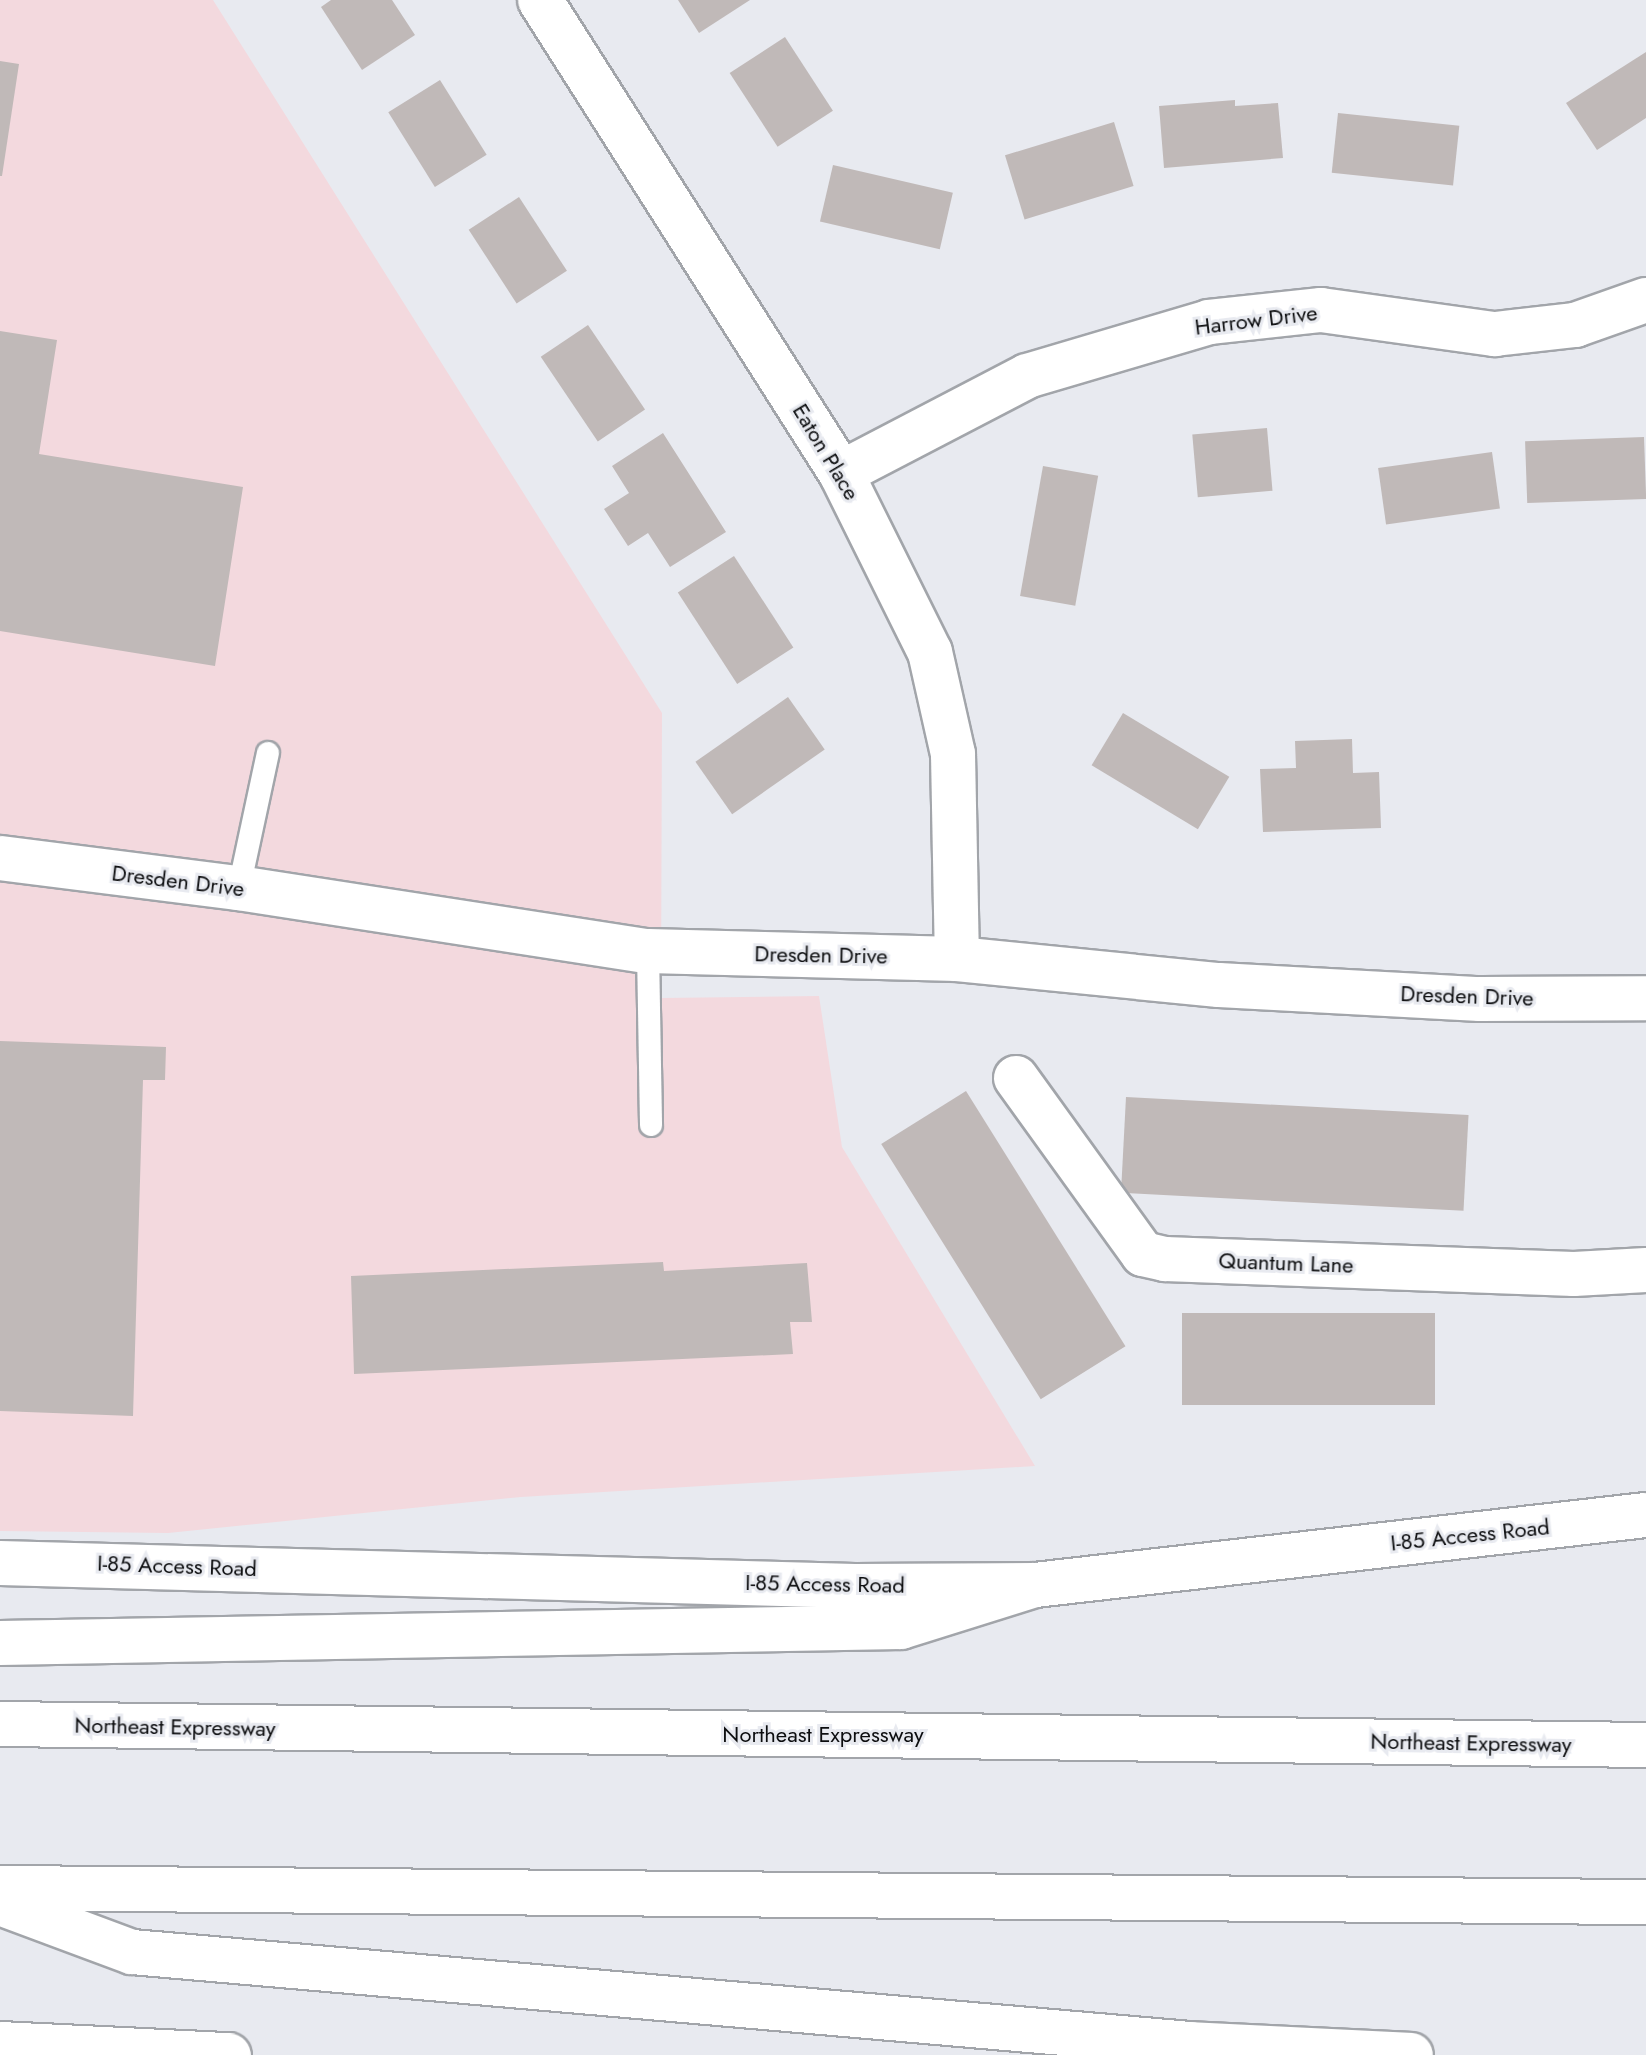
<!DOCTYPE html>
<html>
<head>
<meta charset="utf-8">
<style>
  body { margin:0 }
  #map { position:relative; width:1646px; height:2055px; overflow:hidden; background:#e8eaf0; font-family:Jost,sans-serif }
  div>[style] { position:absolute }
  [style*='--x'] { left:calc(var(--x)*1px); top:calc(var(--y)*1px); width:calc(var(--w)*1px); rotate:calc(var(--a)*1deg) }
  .commercial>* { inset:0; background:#f3d9de }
  .building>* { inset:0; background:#c0b9b8; transform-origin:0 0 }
  .roads { filter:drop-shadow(2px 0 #a2a5aa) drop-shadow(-2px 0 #a2a5aa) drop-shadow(0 2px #a2a5aa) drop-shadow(0 -2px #a2a5aa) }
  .lane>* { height:22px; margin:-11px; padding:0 11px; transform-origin:11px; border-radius:11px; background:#fff }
  .street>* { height:44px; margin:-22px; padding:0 22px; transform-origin:22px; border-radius:22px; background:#fff }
  .secondary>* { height:44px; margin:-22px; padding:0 22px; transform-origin:22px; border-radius:22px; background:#fff }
  .highway>* { height:44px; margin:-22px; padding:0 22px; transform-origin:22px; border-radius:22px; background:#fff }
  span { translate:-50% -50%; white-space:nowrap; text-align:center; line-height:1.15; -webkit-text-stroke:6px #e8eaf0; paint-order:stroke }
  .street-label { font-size:22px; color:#0c0d0f }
</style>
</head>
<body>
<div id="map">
  <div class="commercial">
    <i style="clip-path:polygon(0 0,213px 0,662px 713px,661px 998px,819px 996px,842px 1147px,1035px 1466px,521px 1497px,168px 1533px,0 1531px)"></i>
  </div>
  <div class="building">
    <i style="clip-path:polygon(331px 0,392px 0,415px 35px,362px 70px,321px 7px)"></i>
    <i style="clip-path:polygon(678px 0,750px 0,699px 33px)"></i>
    <i style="left:785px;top:37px;width:88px;height:66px;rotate:57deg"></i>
    <i style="clip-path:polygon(1646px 52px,1646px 118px,1597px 150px,1566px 103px)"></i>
    <i style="clip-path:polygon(0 61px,19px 64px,2px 176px,0 176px)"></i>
    <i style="left:440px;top:80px;width:88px;height:61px;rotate:58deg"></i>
    <i style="clip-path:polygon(1235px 100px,1235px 106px,1278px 103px,1283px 158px,1164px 168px,1159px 106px)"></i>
    <i style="left:1338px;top:113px;width:122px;height:60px;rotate:6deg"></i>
    <i style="left:1114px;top:122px;width:67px;height:114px;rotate:73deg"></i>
    <i style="left:833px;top:165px;width:123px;height:58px;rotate:13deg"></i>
    <i style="left:519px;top:197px;width:88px;height:60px;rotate:57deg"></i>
    <i style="left:588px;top:325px;width:102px;height:57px;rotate:56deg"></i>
    <i style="clip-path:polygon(0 331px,57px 340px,39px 454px,243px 487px,215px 666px,0 631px)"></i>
    <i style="left:1267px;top:428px;width:63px;height:75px;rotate:85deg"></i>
    <i style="clip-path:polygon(663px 433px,726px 532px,670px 567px,648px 533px,628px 546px,604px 509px,629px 493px,612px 466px)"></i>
    <i style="left:1644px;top:437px;width:62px;height:119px;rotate:88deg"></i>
    <i style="left:1492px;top:452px;width:57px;height:115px;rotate:82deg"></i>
    <i style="left:1043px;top:466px;width:56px;height:132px;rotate:10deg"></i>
    <i style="left:734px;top:556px;width:109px;height:67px;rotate:57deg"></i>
    <i style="left:788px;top:697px;width:64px;height:113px;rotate:55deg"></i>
    <i style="left:1123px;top:713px;width:124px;height:61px;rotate:31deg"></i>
    <i style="clip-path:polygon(1352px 739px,1353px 773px,1379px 772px,1381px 828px,1263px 832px,1260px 769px,1296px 768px,1295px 741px)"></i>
    <i style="clip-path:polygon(0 1041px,166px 1047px,165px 1080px,143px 1080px,133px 1416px,0 1411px)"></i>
    <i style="left:966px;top:1091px;width:301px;height:100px;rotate:58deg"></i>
    <i style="left:1126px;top:1097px;width:343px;height:96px;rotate:3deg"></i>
    <i style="clip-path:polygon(663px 1262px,664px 1271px,807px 1263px,812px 1322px,790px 1322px,793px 1354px,354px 1374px,351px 1276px)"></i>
    <i style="left:1435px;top:1313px;width:92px;height:253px;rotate:90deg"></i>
  </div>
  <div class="roads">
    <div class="lane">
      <i style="--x:239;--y:888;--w:138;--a:-77.9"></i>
      <i style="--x:648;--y:951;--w:174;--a:89"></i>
    </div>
    <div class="street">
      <i style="--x:540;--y:0;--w:561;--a:57.53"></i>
      <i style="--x:841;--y:473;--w:200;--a:63.6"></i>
      <i style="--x:930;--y:652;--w:105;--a:77.3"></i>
      <i style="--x:953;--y:754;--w:205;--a:88.9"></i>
      <i style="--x:841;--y:473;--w:210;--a:-27.5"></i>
      <i style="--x:1027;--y:376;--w:190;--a:-16.5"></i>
      <i style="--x:1209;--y:322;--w:113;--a:-6.1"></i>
      <i style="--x:1321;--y:310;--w:176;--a:7.9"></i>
      <i style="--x:1495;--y:334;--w:81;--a:-6.4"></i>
      <i style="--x:1575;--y:325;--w:75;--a:-19.4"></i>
      <i style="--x:1016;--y:1078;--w:217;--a:54.2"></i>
      <i style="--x:1143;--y:1254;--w:23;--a:13"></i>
      <i style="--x:1165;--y:1259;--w:409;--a:2.1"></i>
      <i style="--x:1574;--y:1274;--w:72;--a:-3.2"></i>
    </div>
    <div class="secondary">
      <i style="--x:0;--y:858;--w:241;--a:7.2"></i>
      <i style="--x:239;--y:888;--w:414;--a:8.8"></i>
      <i style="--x:648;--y:951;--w:309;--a:1.5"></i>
      <i style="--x:957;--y:959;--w:263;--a:5.7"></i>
      <i style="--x:1219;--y:985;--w:261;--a:3.1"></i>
      <i style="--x:1480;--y:999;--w:166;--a:-0.3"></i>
      <i style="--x:0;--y:1563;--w:855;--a:1.54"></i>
      <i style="--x:855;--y:1586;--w:180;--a:-0.3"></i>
      <i style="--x:1035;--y:1585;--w:615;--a:-6.54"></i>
      <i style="--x:0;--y:2044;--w:229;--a:2.8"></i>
    </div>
    <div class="highway">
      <i style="--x:0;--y:1643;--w:901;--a:-1.02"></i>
      <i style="--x:901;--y:1627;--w:140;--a:-17.4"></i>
      <i style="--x:0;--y:1724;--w:1646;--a:0.73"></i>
      <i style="--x:0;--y:1888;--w:1646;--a:0.49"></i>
      <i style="--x:0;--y:1903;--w:141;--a:20.4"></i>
      <i style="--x:132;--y:1952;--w:1061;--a:4.97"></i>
      <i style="--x:1189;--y:2044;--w:222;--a:2.8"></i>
    </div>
  </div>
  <div class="street-label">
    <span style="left:1256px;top:320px;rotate:-7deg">Harrow Drive</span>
    <span style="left:826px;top:452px;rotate:59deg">Eaton Place</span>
    <span style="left:178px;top:881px;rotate:7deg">Dresden Drive</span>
    <span style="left:821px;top:955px;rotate:1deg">Dresden Drive</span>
    <span style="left:1467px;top:996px;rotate:2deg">Dresden Drive</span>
    <span style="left:1286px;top:1263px;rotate:2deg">Quantum Lane</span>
    <span style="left:1470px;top:1535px;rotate:-6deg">I-85 Access Road</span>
    <span style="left:177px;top:1566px;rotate:2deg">I-85 Access Road</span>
    <span style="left:825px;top:1584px;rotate:1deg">I-85 Access Road</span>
    <span style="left:175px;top:1727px;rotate:1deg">Northeast Expressway</span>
    <span style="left:823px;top:1735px">Northeast Expressway</span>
    <span style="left:1471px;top:1743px;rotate:1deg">Northeast Expressway</span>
  </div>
</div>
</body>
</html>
